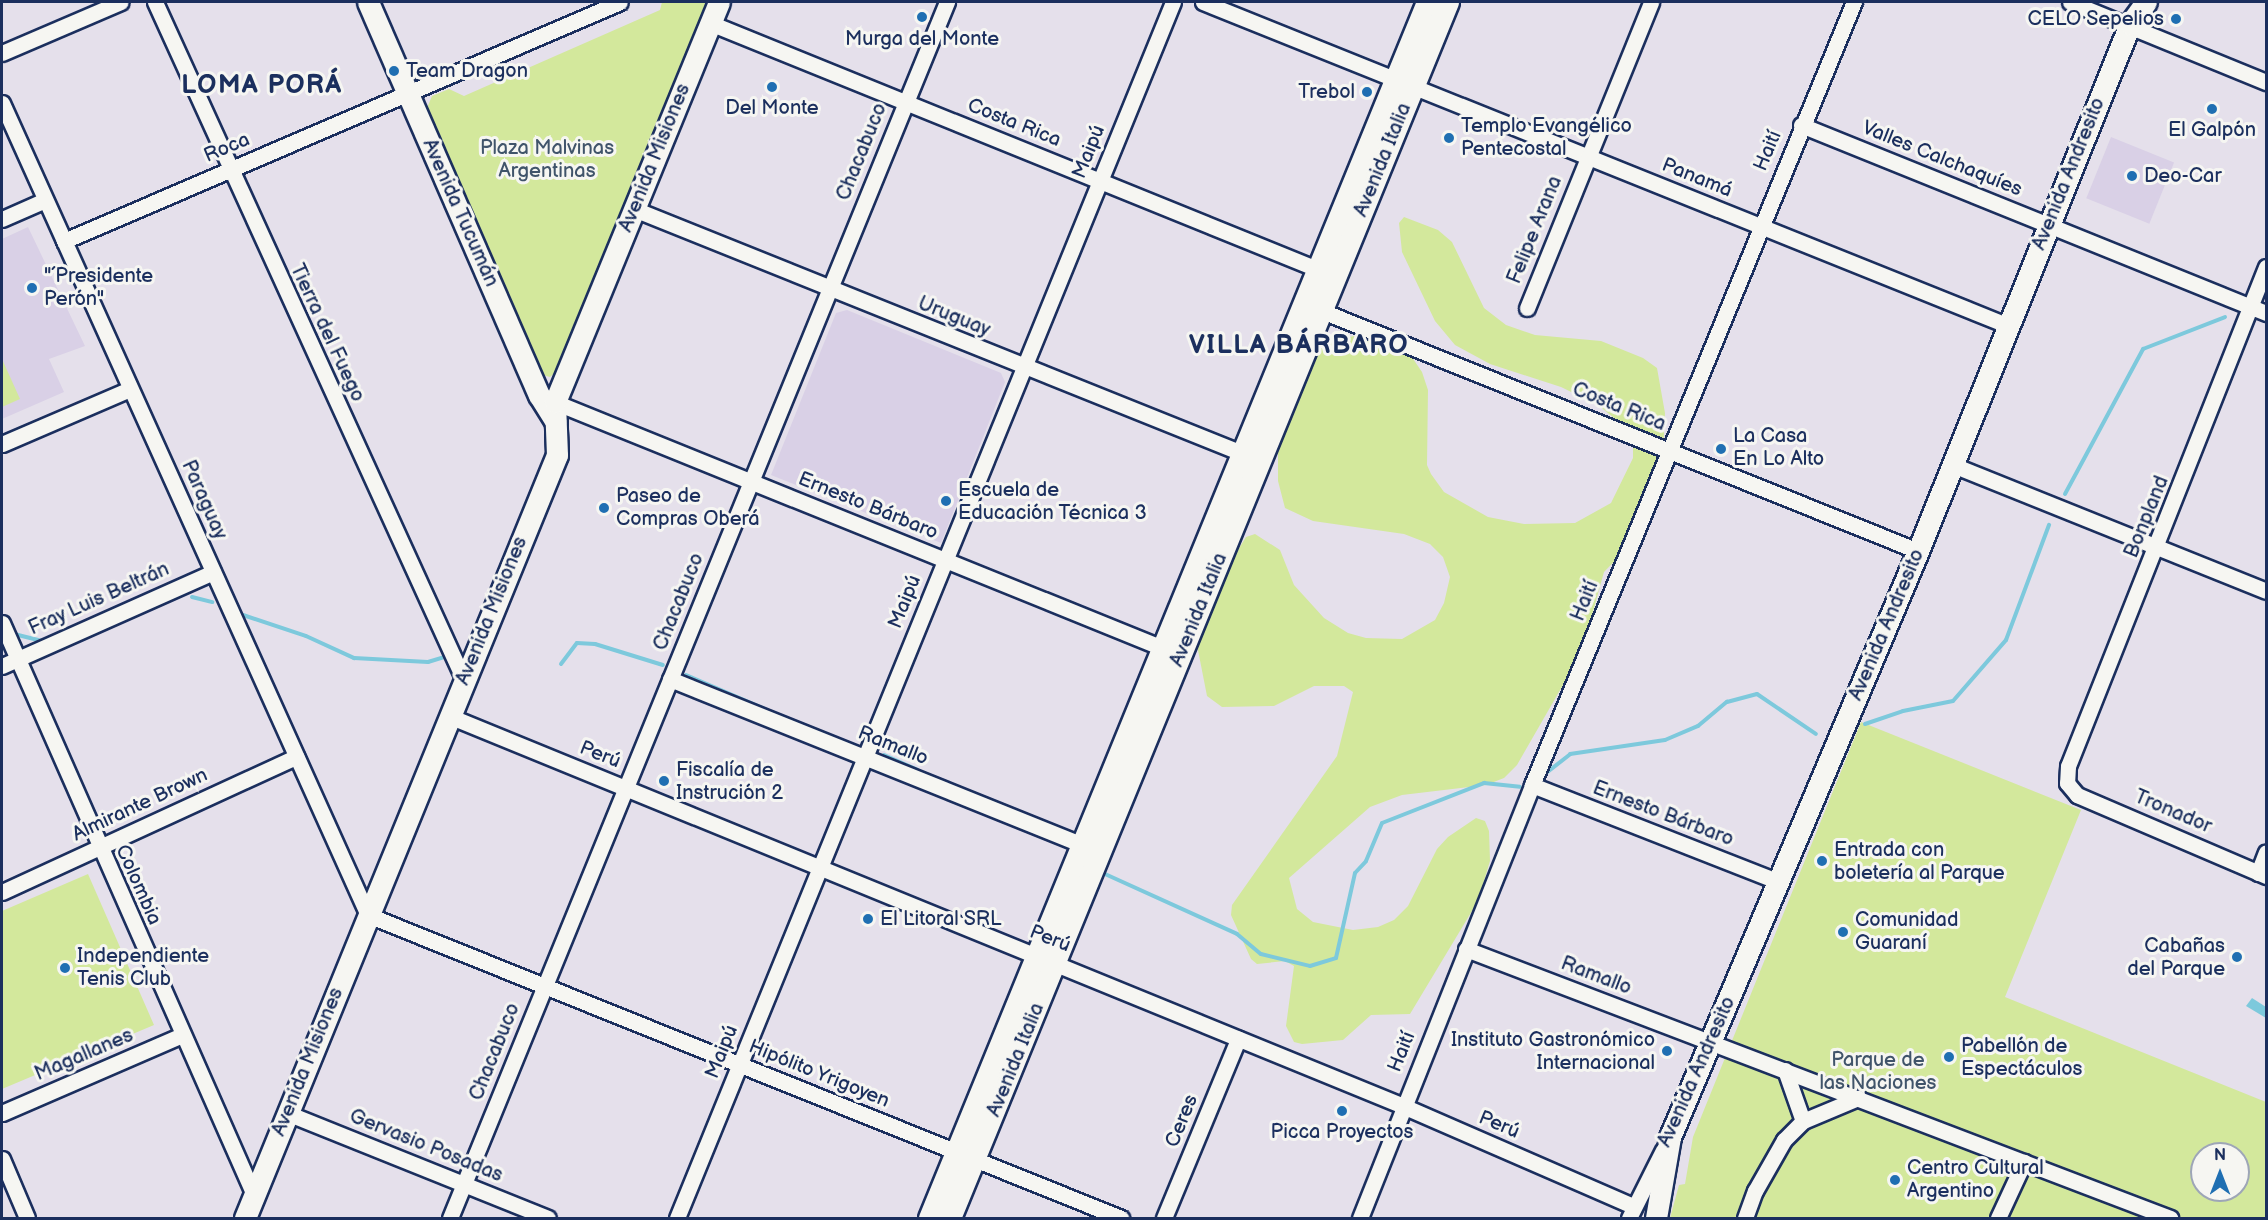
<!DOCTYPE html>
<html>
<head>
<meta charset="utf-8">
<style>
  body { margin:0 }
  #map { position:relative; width:2268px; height:1220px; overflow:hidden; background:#e5e0eb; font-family:"Balsamiq Sans",sans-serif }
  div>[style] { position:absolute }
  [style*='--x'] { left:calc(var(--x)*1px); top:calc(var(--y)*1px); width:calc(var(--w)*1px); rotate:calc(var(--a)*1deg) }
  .built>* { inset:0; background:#d9d0e6; transform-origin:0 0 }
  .green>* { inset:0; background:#d3e89c }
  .water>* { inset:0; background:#7dc9dc }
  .stream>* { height:4px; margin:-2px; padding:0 2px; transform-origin:2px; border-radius:2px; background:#7dc9dc }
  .roads { filter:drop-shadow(2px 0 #1b2f5e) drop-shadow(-2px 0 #1b2f5e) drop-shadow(0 2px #1b2f5e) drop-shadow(0 -2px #1b2f5e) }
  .street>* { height:15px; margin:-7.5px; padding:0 7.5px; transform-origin:7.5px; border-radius:7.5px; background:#f6f6f2 }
  .secondary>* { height:21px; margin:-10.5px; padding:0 10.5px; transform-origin:10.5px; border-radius:10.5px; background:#f6f6f2 }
  .dots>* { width:16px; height:16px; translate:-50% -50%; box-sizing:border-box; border:3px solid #f6f6f2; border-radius:50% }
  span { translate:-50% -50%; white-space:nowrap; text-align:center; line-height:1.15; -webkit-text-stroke:6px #f6f6f2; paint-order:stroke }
  .poi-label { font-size:20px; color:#1b2f5e }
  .right { translate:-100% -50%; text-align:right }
  .left { translate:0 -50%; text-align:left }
  .street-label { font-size:20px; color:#1b2f5e }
  .park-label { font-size:20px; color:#40546a }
  .district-label { font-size:26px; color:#1b2f5e; font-weight:700; letter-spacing:1.5px }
  .frame { position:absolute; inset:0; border:3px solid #1b2f5e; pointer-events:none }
  .north { position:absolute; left:2190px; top:1142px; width:60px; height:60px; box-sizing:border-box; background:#f6f6f2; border:2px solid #9ea6b7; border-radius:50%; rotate:0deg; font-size:16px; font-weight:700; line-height:24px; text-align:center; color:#1b2f5e }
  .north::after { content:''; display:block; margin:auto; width:21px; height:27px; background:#1f6fb2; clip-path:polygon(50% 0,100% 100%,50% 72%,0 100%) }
</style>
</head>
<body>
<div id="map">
  <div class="built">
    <i style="left:2111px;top:137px;width:68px;height:66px;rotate:22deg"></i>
    <i style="clip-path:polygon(28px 227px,85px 346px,49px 359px,64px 392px,2px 419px,2px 239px)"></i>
    <i style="clip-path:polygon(847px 310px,1001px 373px,1005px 382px,941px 543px,771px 475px,836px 313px)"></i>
  </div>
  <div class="green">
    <i style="clip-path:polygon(662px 2px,709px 2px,559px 369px,550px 377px,536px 373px,427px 108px,432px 96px,449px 89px,464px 96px,660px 10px)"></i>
    <i style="clip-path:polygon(1404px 217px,1438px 230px,1452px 242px,1484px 308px,1506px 325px,1535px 335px,1601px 341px,1643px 358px,1657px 368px,1665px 413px,1662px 470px,1647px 528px,1604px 572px,1585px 640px,1571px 671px,1517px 765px,1504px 778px,1486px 785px,1402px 795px,1370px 807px,1289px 878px,1297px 909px,1313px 922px,1353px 930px,1378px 927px,1394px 920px,1408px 906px,1437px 849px,1448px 837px,1476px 818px,1485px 821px,1489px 831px,1490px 861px,1478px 901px,1410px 1014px,1371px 1015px,1343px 1040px,1302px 1044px,1294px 1042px,1286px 1026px,1294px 966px,1285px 961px,1257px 964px,1251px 959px,1231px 915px,1232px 905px,1337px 756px,1353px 692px,1344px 686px,1314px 686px,1274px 706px,1222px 707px,1207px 696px,1196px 640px,1216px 585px,1246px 537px,1255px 534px,1280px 550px,1294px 585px,1324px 618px,1348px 633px,1366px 638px,1402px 639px,1435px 620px,1444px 603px,1450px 577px,1443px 557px,1430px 544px,1404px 534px,1313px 521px,1285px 508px,1278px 481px,1278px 406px,1311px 351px,1336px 340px,1372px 332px,1403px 344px,1422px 372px,1428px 390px,1427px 465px,1431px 474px,1444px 492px,1488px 517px,1524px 524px,1575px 523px,1611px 503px,1633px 458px,1633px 447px,1624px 426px,1598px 405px,1561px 387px,1490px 364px,1455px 345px,1435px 321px,1402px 252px,1399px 223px)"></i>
    <i style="clip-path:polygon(2px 359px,20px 399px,2px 407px)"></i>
    <i style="clip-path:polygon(evenodd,1861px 722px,2081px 810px,2005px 997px,2266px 1102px,2266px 1218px,1670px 1218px,1679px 1185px,1685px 1184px,1693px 1137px,1861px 722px,2202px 1154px,2238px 1154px,2238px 1190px,2202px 1190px,2202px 1154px)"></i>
    <i style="clip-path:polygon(88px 874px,154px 1025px,2px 1089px,2px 911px)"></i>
  </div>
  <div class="water">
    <i style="clip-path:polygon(2252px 998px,2266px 1007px,2266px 1018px,2246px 1006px)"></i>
  </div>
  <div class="stream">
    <i style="--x:2065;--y:494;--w:165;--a:-61.7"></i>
    <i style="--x:2143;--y:349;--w:88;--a:-21.3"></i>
    <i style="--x:192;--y:597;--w:21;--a:14"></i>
    <i style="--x:243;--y:615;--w:66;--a:18.4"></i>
    <i style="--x:306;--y:636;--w:53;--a:24.6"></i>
    <i style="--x:354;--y:658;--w:74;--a:3.1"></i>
    <i style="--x:428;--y:662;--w:21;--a:-17"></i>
    <i style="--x:14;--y:634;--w:30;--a:14"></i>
    <i style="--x:561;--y:664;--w:26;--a:-53"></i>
    <i style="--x:577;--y:643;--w:18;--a:3"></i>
    <i style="--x:595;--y:644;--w:71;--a:17.2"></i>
    <i style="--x:686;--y:675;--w:88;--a:23.4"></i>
    <i style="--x:1865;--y:724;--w:40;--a:-18.9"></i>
    <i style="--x:1903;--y:711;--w:51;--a:-11.3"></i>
    <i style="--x:1953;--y:701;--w:81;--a:-49"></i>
    <i style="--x:2006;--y:640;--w:123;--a:-69.5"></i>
    <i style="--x:884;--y:755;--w:36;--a:24"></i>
    <i style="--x:1541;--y:777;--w:37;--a:-38"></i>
    <i style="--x:1570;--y:754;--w:96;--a:-8.4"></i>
    <i style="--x:1665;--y:740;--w:36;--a:-23"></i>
    <i style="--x:1698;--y:726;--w:38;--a:-40"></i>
    <i style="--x:1727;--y:702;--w:31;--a:-15"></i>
    <i style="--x:1757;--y:694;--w:71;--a:34.1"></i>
    <i style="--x:1105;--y:874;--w:145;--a:24.4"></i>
    <i style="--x:1237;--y:934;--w:31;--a:40"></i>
    <i style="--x:1261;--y:954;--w:50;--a:13.8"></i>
    <i style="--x:1310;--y:966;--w:27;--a:-17"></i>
    <i style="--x:1336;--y:958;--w:87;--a:-77.4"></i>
    <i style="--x:1355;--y:873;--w:16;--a:-47"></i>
    <i style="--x:1366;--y:861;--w:41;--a:-67.2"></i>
    <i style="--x:1382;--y:823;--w:110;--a:-21.4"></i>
    <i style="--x:1484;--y:783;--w:36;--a:6"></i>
  </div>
  <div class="roads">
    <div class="street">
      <i style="--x:155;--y:2;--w:745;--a:65.5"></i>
      <i style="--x:1203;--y:2;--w:869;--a:21.9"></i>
      <i style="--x:2070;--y:2;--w:212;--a:22.2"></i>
      <i style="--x:710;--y:23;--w:666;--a:22.06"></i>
      <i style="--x:2;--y:53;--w:129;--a:-23.2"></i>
      <i style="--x:2;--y:103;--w:891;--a:65.74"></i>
      <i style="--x:368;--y:915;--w:812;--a:21.92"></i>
      <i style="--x:1801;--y:125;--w:502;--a:22.01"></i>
      <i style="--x:634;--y:209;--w:663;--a:21.88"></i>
      <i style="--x:2;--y:219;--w:47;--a:-23.8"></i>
      <i style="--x:64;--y:241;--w:605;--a:-23.26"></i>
      <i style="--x:2266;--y:267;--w:537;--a:111.64"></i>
      <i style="--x:2068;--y:766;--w:17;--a:93"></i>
      <i style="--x:2067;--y:783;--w:16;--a:50"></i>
      <i style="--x:2077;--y:795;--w:206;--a:23.2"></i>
      <i style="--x:1312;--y:307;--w:653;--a:21.93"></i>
      <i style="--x:1527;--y:308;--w:330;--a:-67.9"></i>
      <i style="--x:547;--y:399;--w:672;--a:22.02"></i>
      <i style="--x:2;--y:444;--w:139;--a:-23.3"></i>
      <i style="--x:1953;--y:465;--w:337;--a:21.9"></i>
      <i style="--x:2;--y:623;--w:625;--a:66.22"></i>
      <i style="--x:2;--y:666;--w:231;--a:-24"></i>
      <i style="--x:670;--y:679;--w:453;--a:21.9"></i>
      <i style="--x:449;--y:716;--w:1031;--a:22.23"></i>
      <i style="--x:1403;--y:1106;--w:251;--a:23.5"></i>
      <i style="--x:1532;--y:785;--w:265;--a:21.4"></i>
      <i style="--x:2258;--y:873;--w:22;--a:-69"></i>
      <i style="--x:2;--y:892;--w:324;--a:-24.7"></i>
      <i style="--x:1466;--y:949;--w:754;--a:20.91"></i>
      <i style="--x:1785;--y:1070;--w:54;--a:70.6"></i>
      <i style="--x:2;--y:1113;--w:196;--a:-23.4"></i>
      <i style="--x:287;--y:1113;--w:281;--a:21.9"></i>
      <i style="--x:2;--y:1159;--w:64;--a:67"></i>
      <i style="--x:450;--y:1218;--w:1314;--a:-67.77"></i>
      <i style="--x:677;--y:1218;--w:1313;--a:-67.81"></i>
      <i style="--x:1164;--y:1218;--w:194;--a:-67.5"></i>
      <i style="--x:1360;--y:1218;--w:466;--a:-68.3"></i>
      <i style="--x:1532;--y:785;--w:847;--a:-67.65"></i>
      <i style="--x:1629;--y:1218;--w:76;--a:-63.4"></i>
      <i style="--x:1745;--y:1218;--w:29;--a:-70"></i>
      <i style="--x:1755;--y:1191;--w:59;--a:-60.4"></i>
      <i style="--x:1784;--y:1140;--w:27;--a:-45"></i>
      <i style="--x:1803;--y:1121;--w:60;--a:-22.7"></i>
      <i style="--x:1998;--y:1218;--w:62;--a:-65.1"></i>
    </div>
    <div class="secondary">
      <i style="--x:368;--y:2;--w:429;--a:66.5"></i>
      <i style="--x:539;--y:395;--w:31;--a:58"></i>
      <i style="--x:245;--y:1218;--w:824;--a:-67.76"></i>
      <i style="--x:557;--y:455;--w:53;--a:-92.2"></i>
      <i style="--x:555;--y:402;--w:432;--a:-67.7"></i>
      <i style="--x:929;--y:1218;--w:1314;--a:-67.73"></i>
      <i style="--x:950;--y:1218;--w:1314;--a:-67.73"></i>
      <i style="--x:1656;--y:1218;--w:82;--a:-80.2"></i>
      <i style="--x:1670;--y:1137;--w:636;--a:-67.06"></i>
      <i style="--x:1918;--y:551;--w:568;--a:-68.09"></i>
      <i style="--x:2130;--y:24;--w:27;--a:-54"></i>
    </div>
  </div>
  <div class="dots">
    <i style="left:922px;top:17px;background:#1f6fb2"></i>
    <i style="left:2176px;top:19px;background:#1f6fb2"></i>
    <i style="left:394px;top:71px;background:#1f6fb2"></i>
    <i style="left:772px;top:87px;background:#1f6fb2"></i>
    <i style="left:1367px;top:92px;background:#1f6fb2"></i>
    <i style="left:2212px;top:109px;background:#1f6fb2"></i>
    <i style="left:1449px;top:138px;background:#1f6fb2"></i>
    <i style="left:2132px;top:176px;background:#1f6fb2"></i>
    <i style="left:32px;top:288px;background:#1f6fb2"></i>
    <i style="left:1721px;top:449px;background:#1f6fb2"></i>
    <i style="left:946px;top:501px;background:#1f6fb2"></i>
    <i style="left:604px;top:508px;background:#1f6fb2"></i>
    <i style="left:664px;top:781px;background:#1f6fb2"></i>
    <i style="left:1822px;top:861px;background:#1f6fb2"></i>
    <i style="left:868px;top:919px;background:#1f6fb2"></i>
    <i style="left:1843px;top:932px;background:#1f6fb2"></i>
    <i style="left:2237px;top:957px;background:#1f6fb2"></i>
    <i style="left:65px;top:968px;background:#1f6fb2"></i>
    <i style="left:1667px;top:1051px;background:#1f6fb2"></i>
    <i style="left:1949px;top:1057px;background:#1f6fb2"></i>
    <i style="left:1342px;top:1111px;background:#1f6fb2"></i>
    <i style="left:1895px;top:1180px;background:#1f6fb2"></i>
  </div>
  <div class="poi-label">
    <span class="right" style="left:2164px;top:19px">CELO Sepelios</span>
    <span style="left:922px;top:39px">Murga del Monte</span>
    <span class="left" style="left:406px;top:71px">Team Dragon</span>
    <span class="right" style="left:1355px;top:92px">Trebol</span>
    <span style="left:772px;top:108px">Del Monte</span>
    <span class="left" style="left:1461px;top:138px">Templo Evangélico<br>Pentecostal</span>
    <span style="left:2212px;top:130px">El Galpón</span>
    <span class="left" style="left:2144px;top:176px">Deo-Car</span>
    <span class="left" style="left:44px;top:288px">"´Presidente<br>Perón"</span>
    <span class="left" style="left:1733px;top:448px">La Casa<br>En Lo Alto</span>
    <span class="left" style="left:958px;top:502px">Escuela de<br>Educación Técnica 3</span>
    <span class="left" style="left:616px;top:508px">Paseo de<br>Compras Oberá</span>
    <span class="left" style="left:676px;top:782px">Fiscalía de<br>Instrución 2</span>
    <span class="left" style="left:1834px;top:862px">Entrada con<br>boletería al Parque</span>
    <span class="left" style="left:880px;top:919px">El Litoral SRL</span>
    <span class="left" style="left:1855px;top:932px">Comunidad<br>Guaraní</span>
    <span class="right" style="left:2225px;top:958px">Cabañas<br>del Parque</span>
    <span class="left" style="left:77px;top:968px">Independiente<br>Tenis Club</span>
    <span class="right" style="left:1655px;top:1052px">Instituto Gastronómico<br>Internacional</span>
    <span class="left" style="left:1961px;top:1058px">Pabellón de<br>Espectáculos</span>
    <span style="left:1342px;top:1132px">Picca Proyectos</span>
    <span class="left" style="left:1907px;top:1180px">Centro Cultural<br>Argentino</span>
  </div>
  <div class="street-label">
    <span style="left:1014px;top:123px;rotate:22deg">Costa Rica</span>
    <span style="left:227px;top:148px;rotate:-23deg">Roca</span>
    <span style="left:1768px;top:151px;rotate:-67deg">Haití</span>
    <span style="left:862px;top:152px;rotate:-68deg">Chacabuco</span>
    <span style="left:1089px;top:152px;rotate:-68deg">Maipú</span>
    <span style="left:655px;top:158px;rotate:-68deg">Avenida Misiones</span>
    <span style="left:1942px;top:159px;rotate:22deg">Valles Calchaquíes</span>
    <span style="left:1383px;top:160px;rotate:-68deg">Avenida Italia</span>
    <span style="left:2069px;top:174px;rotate:-68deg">Avenida Andresito</span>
    <span style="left:1697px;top:178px;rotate:22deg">Panamá</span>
    <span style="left:460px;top:213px;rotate:66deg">Avenida Tucumán</span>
    <span style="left:1535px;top:230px;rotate:-68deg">Felipe Arana</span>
    <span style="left:954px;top:317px;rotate:22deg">Uruguay</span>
    <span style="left:327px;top:333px;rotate:65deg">Tierra del Fuego</span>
    <span style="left:1619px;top:407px;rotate:22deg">Costa Rica</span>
    <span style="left:204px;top:500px;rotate:66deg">Paraguay</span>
    <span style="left:868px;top:506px;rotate:22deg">Ernesto Bárbaro</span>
    <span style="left:2147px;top:517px;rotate:-68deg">Bonpland</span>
    <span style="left:99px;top:599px;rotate:-24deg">Fray Luis Beltrán</span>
    <span style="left:1585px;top:601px;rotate:-68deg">Haití</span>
    <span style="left:679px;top:602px;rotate:-68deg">Chacabuco</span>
    <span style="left:905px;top:602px;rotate:-68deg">Maipú</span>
    <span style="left:1199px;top:610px;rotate:-68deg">Avenida Italia</span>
    <span style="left:492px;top:611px;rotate:-68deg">Avenida Misiones</span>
    <span style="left:1887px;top:625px;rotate:-67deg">Avenida Andresito</span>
    <span style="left:893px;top:746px;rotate:22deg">Ramallo</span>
    <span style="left:600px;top:755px;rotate:22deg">Perú</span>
    <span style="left:140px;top:805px;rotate:-25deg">Almirante Brown</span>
    <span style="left:2173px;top:812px;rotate:23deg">Tronador</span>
    <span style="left:1663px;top:814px;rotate:21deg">Ernesto Bárbaro</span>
    <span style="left:138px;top:885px;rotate:66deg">Colombia</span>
    <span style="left:1050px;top:939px;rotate:22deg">Perú</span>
    <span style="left:1596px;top:976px;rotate:21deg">Ramallo</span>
    <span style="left:495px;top:1052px;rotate:-68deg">Chacabuco</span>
    <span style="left:722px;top:1052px;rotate:-68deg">Maipú</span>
    <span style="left:1402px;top:1052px;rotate:-68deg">Haití</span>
    <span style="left:84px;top:1055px;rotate:-23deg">Magallanes</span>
    <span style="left:1016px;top:1060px;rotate:-68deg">Avenida Italia</span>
    <span style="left:308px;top:1062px;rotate:-68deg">Avenida Misiones</span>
    <span style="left:1697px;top:1072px;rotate:-66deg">Avenida Andresito</span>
    <span style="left:819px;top:1074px;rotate:22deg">Hipólito Yrigoyen</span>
    <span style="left:1182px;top:1121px;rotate:-68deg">Ceres</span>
    <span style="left:1499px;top:1125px;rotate:23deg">Perú</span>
    <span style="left:426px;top:1146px;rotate:22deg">Gervasio Posadas</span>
  </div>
  <div class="park-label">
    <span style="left:547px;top:160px">Plaza Malvinas<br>Argentinas</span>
    <span style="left:1878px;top:1072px">Parque de<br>las Naciones</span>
  </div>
  <div class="district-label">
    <span style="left:262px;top:86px">LOMA PORÁ</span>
    <span style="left:1299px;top:346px">VILLA BÁRBARO</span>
  </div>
  <div class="frame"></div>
  <div class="north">N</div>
</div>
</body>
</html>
